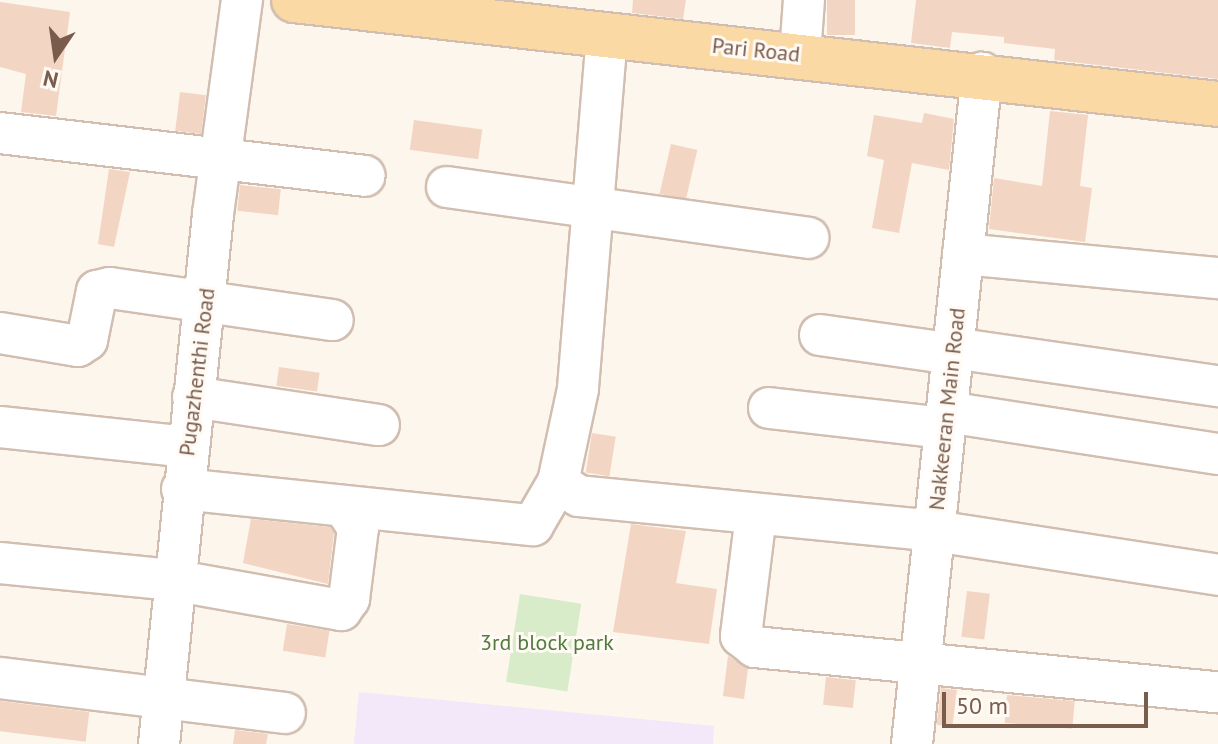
<!DOCTYPE html>
<html>
<head>
<meta charset="utf-8">
<style>
  body { margin:0 }
  #map { position:relative; width:1218px; height:744px; overflow:hidden; background:#fdf6ec; font-family:"PT Sans",sans-serif }
  div>[style] { position:absolute }
  [style*='--x'] { left:calc(var(--x)*1px); top:calc(var(--y)*1px); width:calc(var(--w)*1px); rotate:calc(var(--a)*1deg) }
  .education>* { inset:0; background:#f3e8fa }
  .green>* { inset:0; background:#d8ecc9; transform-origin:0 0 }
  .building>* { inset:0; background:#f3d5c3; transform-origin:0 0 }
  .roads { filter:drop-shadow(2px 0 #d1beb0) drop-shadow(-2px 0 #d1beb0) drop-shadow(0 2px #d1beb0) drop-shadow(0 -2px #d1beb0) }
  .minor>* { height:40px; margin:-20px; padding:0 20px; transform-origin:20px; border-radius:20px; background:#fff }
  .major>* { height:44px; margin:-22px; padding:0 22px; transform-origin:22px; border-radius:22px; background:#fbd9a5 }
  span { translate:-50% -50%; white-space:nowrap; text-align:center; line-height:1.15; -webkit-text-stroke:6px #fffaf3; paint-order:stroke }
  .street-label { font-size:22px; color:#7a5c4d }
  .park-label { font-size:22px; color:#537a41 }
  .north { position:absolute; left:16px; top:16px; width:80px; height:80px; -webkit-text-stroke:6px #fffaf3; paint-order:stroke; rotate:193deg; font-size:22px; font-weight:700; line-height:32px; text-align:center; color:#7a5c4d }
  .north::after { content:''; display:block; margin:auto; width:28px; height:36px; background:#7a5c4d; clip-path:polygon(50% 0,100% 100%,50% 72%,0 100%) }
  .scale { position:absolute; left:942px; top:692px; width:206px; height:36px; box-sizing:border-box; border:4px solid #7a5c4d; border-top:0; padding-left:10px; font-size:24px; line-height:28px; white-space:nowrap; color:#7a5c4d; -webkit-text-stroke:6px #fffaf3; paint-order:stroke }
</style>
</head>
<body>
<div id="map">
  <div class="education">
    <i style="clip-path:polygon(359px 692px,714px 726px,713px 744px,354px 744px)"></i>
  </div>
  <div class="green">
    <i style="left:520px;top:594px;width:62px;height:89px;rotate:9deg"></i>
  </div>
  <div class="building">
    <i style="clip-path:polygon(633px 0,686px 0,683px 19px,632px 13px)"></i>
    <i style="left:827px;top:0;width:28px;height:35px"></i>
    <i style="clip-path:polygon(916px 0,1218px 0,1218px 79px,1054px 60px,1055px 49px,1004px 43px,1004px 37px,952px 32px,950px 48px,911px 43px)"></i>
    <i style="clip-path:polygon(0 2px,70px 12px,56px 116px,21px 112px,26px 74px,0 67px)"></i>
    <i style="left:180px;top:92px;width:26px;height:39px;rotate:7deg"></i>
    <i style="clip-path:polygon(1050px 111px,1088px 115px,1080px 186px,1092px 188px,1085px 242px,989px 229px,994px 178px,1042px 186px)"></i>
    <i style="clip-path:polygon(924px 113px,954px 119px,949px 170px,912px 163px,899px 233px,872px 228px,884px 160px,867px 156px,874px 115px,922px 123px)"></i>
    <i style="left:414px;top:120px;width:69px;height:30px;rotate:8deg"></i>
    <i style="left:671px;top:144px;width:27px;height:51px;rotate:13deg"></i>
    <i style="clip-path:polygon(109px 169px,130px 172px,114px 247px,98px 244px)"></i>
    <i style="left:240px;top:185px;width:41px;height:26px;rotate:6deg"></i>
    <i style="left:279px;top:367px;width:41px;height:19px;rotate:8deg"></i>
    <i style="left:592px;top:433px;width:24px;height:40px;rotate:9deg"></i>
    <i style="clip-path:polygon(251px 519px,330px 527px,334px 533px,328px 584px,243px 563px)"></i>
    <i style="clip-path:polygon(631px 524px,686px 531px,676px 583px,717px 589px,709px 644px,613px 632px)"></i>
    <i style="left:967px;top:591px;width:23px;height:46px;rotate:7deg"></i>
    <i style="left:287px;top:624px;width:43px;height:27px;rotate:9deg"></i>
    <i style="clip-path:polygon(728px 656px,748px 668px,744px 699px,723px 696px)"></i>
    <i style="left:826px;top:677px;width:30px;height:28px;rotate:6deg"></i>
    <i style="left:941px;top:688px;width:16px;height:37px;rotate:7deg"></i>
    <i style="left:1007px;top:695px;width:68px;height:28px;rotate:5deg"></i>
    <i style="left:0;top:701px;width:90px;height:30px;rotate:7deg"></i>
    <i style="clip-path:polygon(235px 730px,268px 734px,266px 744px,233px 744px)"></i>
  </div>
  <div class="roads">
    <div class="minor">
      <i style="--x:607;--y:35;--w:355;--a:94.7"></i>
      <i style="--x:578;--y:389;--w:95;--a:102.1"></i>
      <i style="--x:558;--y:482;--w:25;--a:34"></i>
      <i style="--x:579;--y:496;--w:358;--a:5.6"></i>
      <i style="--x:935;--y:531;--w:286;--a:8.8"></i>
      <i style="--x:800;--y:54;--w:54;--a:-85.8"></i>
      <i style="--x:0;--y:133;--w:367;--a:6.7"></i>
      <i style="--x:447;--y:187;--w:365;--a:8"></i>
      <i style="--x:963;--y:254;--w:256;--a:5.4"></i>
      <i style="--x:0;--y:333;--w:79;--a:9.5"></i>
      <i style="--x:78;--y:346;--w:11;--a:-34"></i>
      <i style="--x:87;--y:340;--w:50;--a:-78.5"></i>
      <i style="--x:97;--y:291;--w:13;--a:-13"></i>
      <i style="--x:110;--y:288;--w:225;--a:8.2"></i>
      <i style="--x:820;--y:335;--w:134;--a:8.1"></i>
      <i style="--x:953;--y:348;--w:268;--a:8.2"></i>
      <i style="--x:193;--y:397;--w:188;--a:8.6"></i>
      <i style="--x:769;--y:408;--w:177;--a:6.5"></i>
      <i style="--x:947;--y:412;--w:274;--a:8.8"></i>
      <i style="--x:0;--y:427;--w:188;--a:6.1"></i>
      <i style="--x:182;--y:489;--w:353;--a:5.9"></i>
      <i style="--x:533;--y:525;--w:50;--a:-59.8"></i>
      <i style="--x:756;--y:515;--w:122;--a:97.1"></i>
      <i style="--x:741;--y:636;--w:18;--a:38"></i>
      <i style="--x:755;--y:647;--w:465;--a:5.6"></i>
      <i style="--x:0;--y:563;--w:173;--a:5.6"></i>
      <i style="--x:172;--y:580;--w:172;--a:10.1"></i>
      <i style="--x:341;--y:610;--w:14;--a:-54"></i>
      <i style="--x:349;--y:599;--w:72;--a:-82.8"></i>
      <i style="--x:358;--y:528;--w:24;--a:-123"></i>
      <i style="--x:0;--y:678;--w:287;--a:7"></i>
      <i style="--x:159;--y:744;--w:533;--a:-84.18"></i>
      <i style="--x:213;--y:214;--w:216;--a:-82.3"></i>
      <i style="--x:912;--y:744;--w:675;--a:-84.04"></i>
    </div>
    <div class="major">
      <i style="--x:294;--y:0;--w:930;--a:6.42"></i>
    </div>
  </div>
  <div class="street-label">
    <span style="left:756px;top:50px;rotate:6deg">Pari Road</span>
    <span style="left:197px;top:372px;rotate:-83deg">Pugazhenthi Road</span>
    <span style="left:947px;top:409px;rotate:-84deg">Nakkeeran Main Road</span>
  </div>
  <div class="park-label">
    <span style="left:547px;top:643px">3rd block park</span>
  </div>
  <div class="north">N</div>
  <div class="scale">50 m</div>
</div>
</body>
</html>
